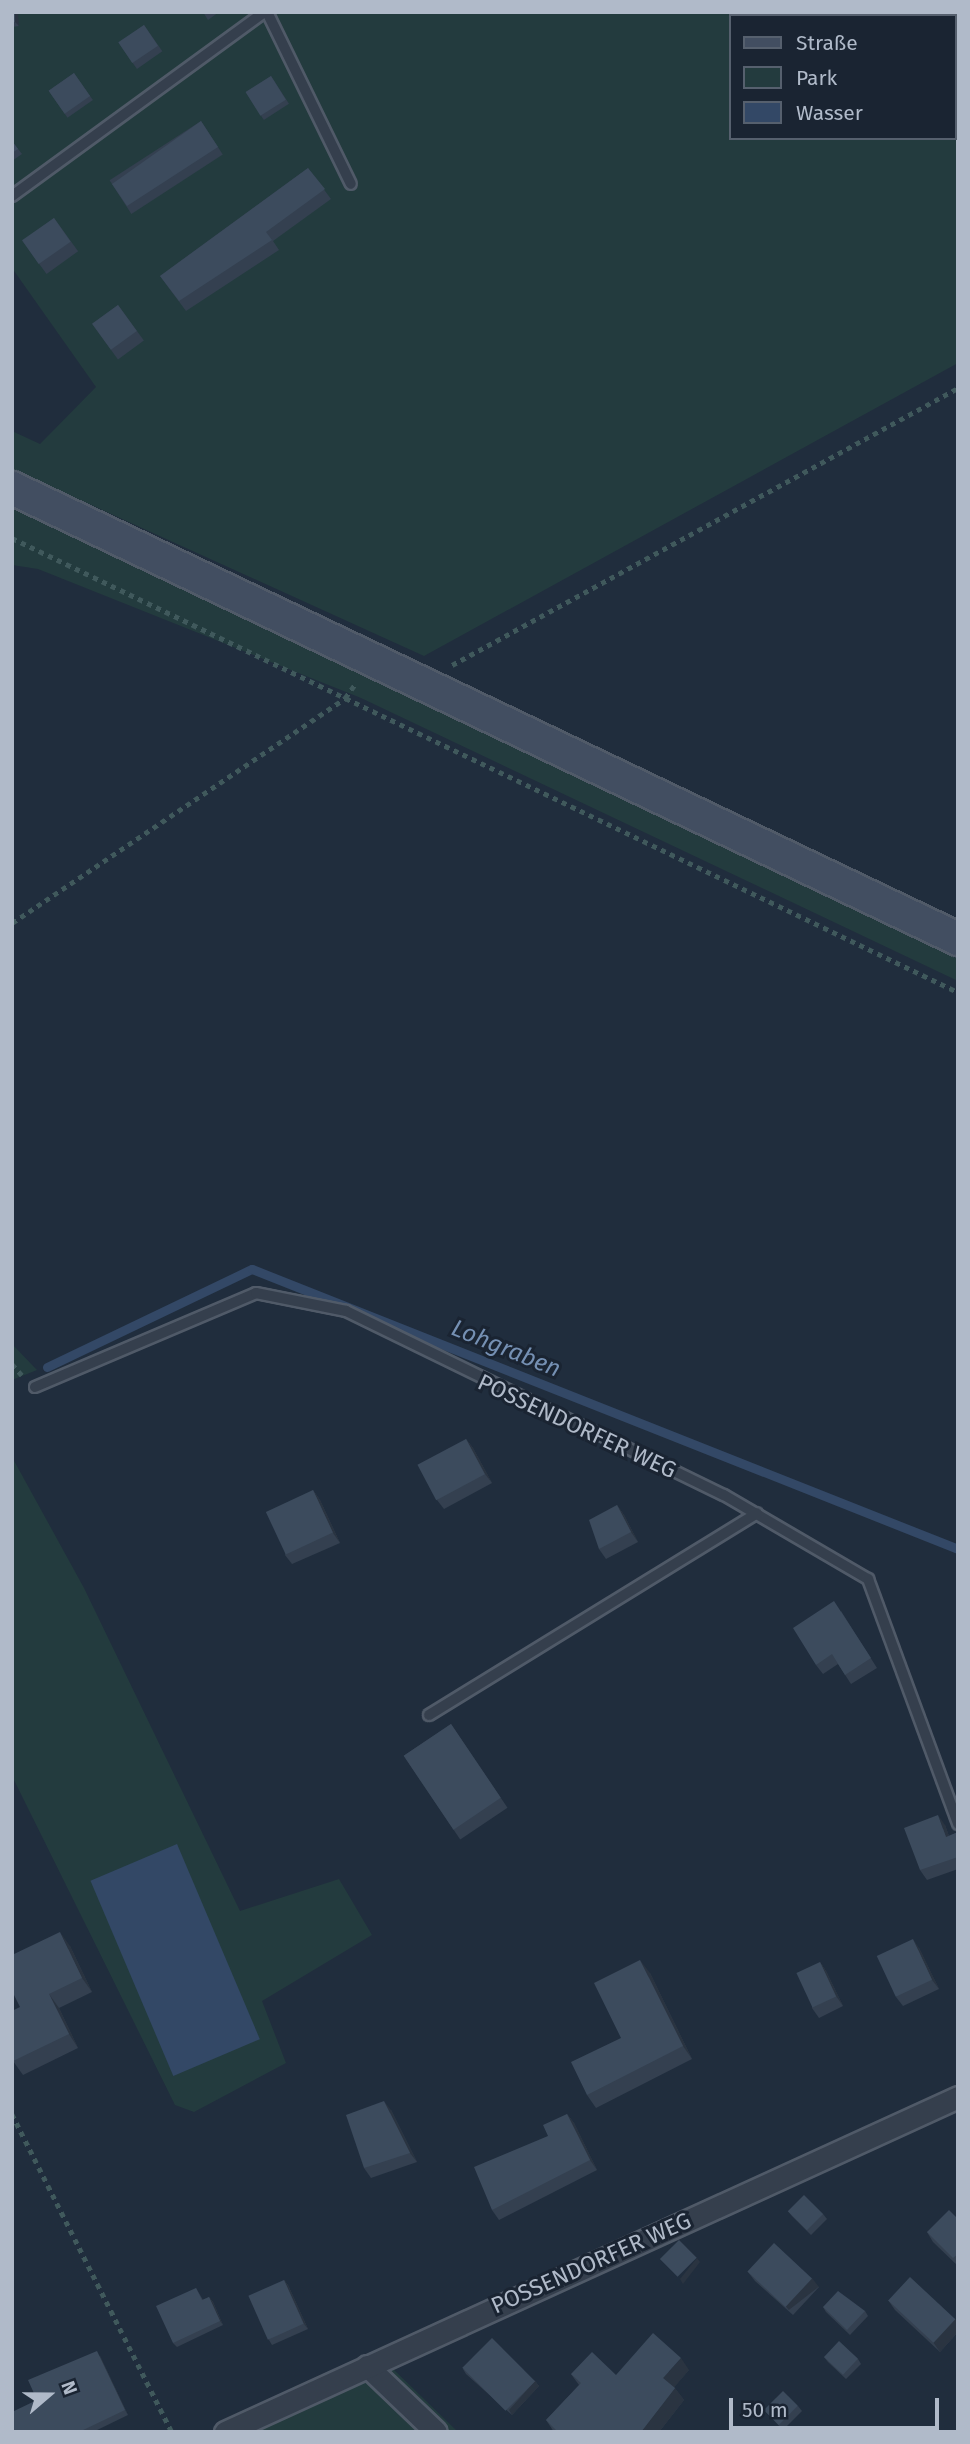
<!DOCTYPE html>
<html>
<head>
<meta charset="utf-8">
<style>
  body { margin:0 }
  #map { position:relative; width:970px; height:2444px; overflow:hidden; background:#202d3d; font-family:"Fira Sans",sans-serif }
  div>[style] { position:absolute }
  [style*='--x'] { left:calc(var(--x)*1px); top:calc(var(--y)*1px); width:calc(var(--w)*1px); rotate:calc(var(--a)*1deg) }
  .green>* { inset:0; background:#233b3e }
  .water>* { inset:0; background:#334866; transform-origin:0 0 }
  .stream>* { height:9px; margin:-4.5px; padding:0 4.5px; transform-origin:4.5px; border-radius:4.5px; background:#334866 }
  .path>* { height:4.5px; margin-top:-2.25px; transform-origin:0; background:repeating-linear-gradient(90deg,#40595c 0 5px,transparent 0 10px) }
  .roads { filter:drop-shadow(2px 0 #505a68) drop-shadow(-2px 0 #505a68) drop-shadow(0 2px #505a68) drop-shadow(0 -2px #505a68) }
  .service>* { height:10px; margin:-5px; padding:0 5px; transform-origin:5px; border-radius:5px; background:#353f4d }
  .minor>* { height:21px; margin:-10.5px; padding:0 10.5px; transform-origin:10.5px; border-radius:10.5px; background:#353f4d }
  .secondary>* { height:32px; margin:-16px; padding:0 16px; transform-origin:16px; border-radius:16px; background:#424e61 }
  .wall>* { inset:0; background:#344050; transform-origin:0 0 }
  .shaded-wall>* { inset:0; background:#2a3441; transform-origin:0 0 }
  .building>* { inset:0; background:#3c4b5d; transform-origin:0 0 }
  span { translate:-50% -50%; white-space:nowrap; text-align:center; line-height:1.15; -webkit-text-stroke:6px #1a2432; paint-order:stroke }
  .street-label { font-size:23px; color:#b0bac9 }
  .water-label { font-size:24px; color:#7590b3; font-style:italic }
  .frame { position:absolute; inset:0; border:14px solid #b0bac9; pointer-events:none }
  .legend { position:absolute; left:729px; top:14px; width:228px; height:126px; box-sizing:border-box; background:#1a2432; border:2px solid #56606e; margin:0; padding:9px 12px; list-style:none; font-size:21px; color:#b0bac9 }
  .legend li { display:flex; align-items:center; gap:14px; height:35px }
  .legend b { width:35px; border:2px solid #56606e }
  .north { position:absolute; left:14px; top:2360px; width:70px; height:70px; -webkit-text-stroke:5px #1a2432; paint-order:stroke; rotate:70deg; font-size:19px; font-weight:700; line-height:28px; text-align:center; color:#b0bac9 }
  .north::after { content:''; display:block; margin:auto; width:24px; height:32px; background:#b0bac9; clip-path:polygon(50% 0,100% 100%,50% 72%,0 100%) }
  .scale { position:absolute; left:729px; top:2398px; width:210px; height:32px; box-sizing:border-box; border:4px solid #b0bac9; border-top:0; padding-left:9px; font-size:21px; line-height:24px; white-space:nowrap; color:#b0bac9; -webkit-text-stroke:5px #1a2432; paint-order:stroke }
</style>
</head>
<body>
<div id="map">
  <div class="green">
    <i style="clip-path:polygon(evenodd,12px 12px,958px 12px,958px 363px,424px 656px,12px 469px,12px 431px,40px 444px,96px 387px,12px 268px,12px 12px,730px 16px,954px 16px,954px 138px,730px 138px,730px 16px)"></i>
    <i style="clip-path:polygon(12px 506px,958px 959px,958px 981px,361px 698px,38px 569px,12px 565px)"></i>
    <i style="clip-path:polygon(12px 1344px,37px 1370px,12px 1380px)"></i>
    <i style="clip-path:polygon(12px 1457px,84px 1588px,240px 1911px,339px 1879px,372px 1935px,262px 2001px,286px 2063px,194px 2112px,175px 2105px,12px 1776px)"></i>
    <i style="clip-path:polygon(392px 2368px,458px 2432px,247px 2432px)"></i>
  </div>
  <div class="water">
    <i style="left:177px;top:1844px;width:212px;height:94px;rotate:67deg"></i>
  </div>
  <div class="stream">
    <i style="--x:47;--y:1367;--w:227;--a:-25.6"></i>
    <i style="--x:252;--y:1269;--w:759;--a:21.63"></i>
  </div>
  <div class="path">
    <i style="--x:12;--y:538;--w:1049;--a:25.64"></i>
    <i style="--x:452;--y:665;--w:577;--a:-28.7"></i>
    <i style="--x:12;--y:923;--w:402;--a:-34"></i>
    <i style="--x:345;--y:698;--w:17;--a:-54"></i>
    <i style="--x:12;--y:1364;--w:15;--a:48"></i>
    <i style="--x:12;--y:2114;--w:356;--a:63.3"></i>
  </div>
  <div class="roads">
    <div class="service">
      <i style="--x:267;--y:12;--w:191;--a:64"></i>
      <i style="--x:12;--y:196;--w:312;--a:-36.1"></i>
      <i style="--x:35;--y:1387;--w:240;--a:-23"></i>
      <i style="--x:256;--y:1293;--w:92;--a:11.3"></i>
      <i style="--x:346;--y:1311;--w:420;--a:26"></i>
      <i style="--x:724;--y:1495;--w:167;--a:30.3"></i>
      <i style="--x:868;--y:1579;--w:261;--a:69.8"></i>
      <i style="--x:429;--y:1715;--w:385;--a:-31.6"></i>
    </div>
    <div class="minor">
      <i style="--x:367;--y:2366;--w:95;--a:43.7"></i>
      <i style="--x:225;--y:2432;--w:806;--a:-24.56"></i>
    </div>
    <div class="secondary">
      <i style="--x:12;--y:488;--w:1048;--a:25.49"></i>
    </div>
  </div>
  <div class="wall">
    <i style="clip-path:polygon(12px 12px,19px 26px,12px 27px)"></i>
    <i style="clip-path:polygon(203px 12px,219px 12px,208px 20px)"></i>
    <i style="left:144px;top:25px;width:32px;height:31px;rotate:55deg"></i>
    <i style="left:74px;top:73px;width:33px;height:31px;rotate:55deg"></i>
    <i style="left:271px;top:76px;width:33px;height:30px;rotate:57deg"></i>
    <i style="left:201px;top:121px;width:40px;height:109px;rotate:57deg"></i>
    <i style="clip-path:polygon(12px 141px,22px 154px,12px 161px)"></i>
    <i style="clip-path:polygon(308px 168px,331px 199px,273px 241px,279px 250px,186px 311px,160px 276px)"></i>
    <i style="left:54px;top:218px;width:41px;height:39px;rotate:54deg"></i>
    <i style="left:118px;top:305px;width:44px;height:32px;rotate:54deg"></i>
    <i style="clip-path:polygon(466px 1439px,473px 1448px,492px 1483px,444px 1509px,437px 1500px)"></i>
    <i style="clip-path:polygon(313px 1490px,320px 1500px,340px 1543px,292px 1564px,285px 1555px)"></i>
    <i style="clip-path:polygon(617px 1505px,624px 1515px,638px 1542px,606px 1559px,599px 1549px)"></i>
    <i style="clip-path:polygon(841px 1611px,877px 1668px,851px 1684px,838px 1664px,823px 1674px,816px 1665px)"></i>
    <i style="left:451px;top:1724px;width:101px;height:57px;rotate:56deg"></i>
    <i style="clip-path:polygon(945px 1825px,949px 1836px,958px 1832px,958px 1869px,927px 1880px,920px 1870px)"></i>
    <i style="clip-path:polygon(70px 1946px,92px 1992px,59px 2008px,78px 2048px,23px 2075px,13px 2061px,20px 2007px)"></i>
    <i style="clip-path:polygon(919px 1948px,939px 1989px,903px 2006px,896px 1997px)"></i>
    <i style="clip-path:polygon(820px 1962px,826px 1971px,843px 2006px,819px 2018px,812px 2008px)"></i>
    <i style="clip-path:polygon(650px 1973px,692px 2059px,596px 2108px,587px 2095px,621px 2038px)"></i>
    <i style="clip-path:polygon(391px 2110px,417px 2162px,371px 2178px,364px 2168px)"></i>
    <i style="clip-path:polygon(567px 2114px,574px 2123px,597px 2170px,499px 2220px,492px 2210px,548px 2136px)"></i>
    <i style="clip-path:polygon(788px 2211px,823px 2214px,827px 2219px,811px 2235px,792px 2216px)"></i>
    <i style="clip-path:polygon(958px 2219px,958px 2266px,933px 2242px,927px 2232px)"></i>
    <i style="clip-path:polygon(748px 2272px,819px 2287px,793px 2315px,755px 2281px)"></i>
    <i style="clip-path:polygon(284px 2280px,288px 2285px,308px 2329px,272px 2345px,269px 2340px)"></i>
    <i style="clip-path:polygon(196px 2288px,203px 2300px,209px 2297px,213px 2302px,223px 2325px,177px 2347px,173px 2343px)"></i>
    <i style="clip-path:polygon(888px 2300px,955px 2319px,958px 2323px,958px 2332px,940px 2352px,895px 2310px)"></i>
    <i style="clip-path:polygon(823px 2307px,865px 2311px,868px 2316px,850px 2335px,826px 2312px)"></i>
    <i style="clip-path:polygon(100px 2356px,128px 2415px,93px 2432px,12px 2432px,37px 2400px)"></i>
    <i style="clip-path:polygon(824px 2357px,858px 2359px,861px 2364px,846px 2379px,828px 2362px)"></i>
    <i style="clip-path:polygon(463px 2369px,535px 2381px,539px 2386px,512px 2415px,466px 2374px)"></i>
    <i style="clip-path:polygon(689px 2370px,674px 2387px,684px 2400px,659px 2432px,554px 2432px,546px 2420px,579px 2385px,571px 2374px,616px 2375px)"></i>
    <i style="clip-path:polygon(798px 2406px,802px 2411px,783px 2430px,764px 2410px)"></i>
  </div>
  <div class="shaded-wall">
    <i style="clip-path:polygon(15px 12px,18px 12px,19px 26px,15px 22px)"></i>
    <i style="clip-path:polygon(466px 1439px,473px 1448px,492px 1483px,485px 1474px)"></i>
    <i style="clip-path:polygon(313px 1490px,320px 1500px,340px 1543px,333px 1533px)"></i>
    <i style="clip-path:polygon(617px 1505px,624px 1515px,638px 1542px,631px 1532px)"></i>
    <i style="clip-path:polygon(938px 1815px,945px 1825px,953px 1847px,946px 1837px)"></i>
    <i style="clip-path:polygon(60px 1932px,70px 1946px,92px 1992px,82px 1978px)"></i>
    <i style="clip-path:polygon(913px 1939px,919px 1948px,939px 1989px,932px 1980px)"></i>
    <i style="clip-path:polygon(640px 1960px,650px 1973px,692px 2059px,683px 2046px)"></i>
    <i style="clip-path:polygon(820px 1962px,826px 1971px,843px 2006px,836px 1996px)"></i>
    <i style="clip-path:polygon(49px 1994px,59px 2008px,78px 2048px,69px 2034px)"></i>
    <i style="clip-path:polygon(384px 2101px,391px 2110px,417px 2162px,410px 2153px)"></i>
    <i style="clip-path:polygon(567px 2114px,574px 2123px,597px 2170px,590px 2160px)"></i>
    <i style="clip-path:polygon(697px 2258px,700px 2262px,683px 2284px,680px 2279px)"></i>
    <i style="left:812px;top:2278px;width:11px;height:38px;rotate:52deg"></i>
    <i style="clip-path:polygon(284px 2280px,288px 2285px,308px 2329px,304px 2324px)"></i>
    <i style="clip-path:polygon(209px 2297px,213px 2302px,223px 2325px,220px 2321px)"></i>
    <i style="clip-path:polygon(955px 2319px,958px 2323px,958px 2332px,940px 2352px,933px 2342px)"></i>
    <i style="clip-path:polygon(97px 2351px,100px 2356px,128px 2415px,125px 2410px)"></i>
    <i style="clip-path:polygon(681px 2358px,689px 2370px,672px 2390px,663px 2378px)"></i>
    <i style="clip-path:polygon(535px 2381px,539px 2386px,512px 2415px,509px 2410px)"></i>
    <i style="clip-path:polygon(675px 2388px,684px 2400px,659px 2432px,641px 2432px)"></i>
  </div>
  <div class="building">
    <i style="left:12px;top:12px;width:3px;height:10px"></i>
    <i style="left:144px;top:25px;width:25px;height:31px;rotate:56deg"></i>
    <i style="left:74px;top:73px;width:28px;height:31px;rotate:55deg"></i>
    <i style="left:271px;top:76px;width:28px;height:30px;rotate:58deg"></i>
    <i style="clip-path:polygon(201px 121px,218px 147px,127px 206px,112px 184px)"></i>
    <i style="clip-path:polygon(12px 141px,18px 149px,12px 153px)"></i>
    <i style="clip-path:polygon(308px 168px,325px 189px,266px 232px,272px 240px,179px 301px,160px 276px)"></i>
    <i style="left:54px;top:218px;width:29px;height:39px;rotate:55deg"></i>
    <i style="left:118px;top:305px;width:32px;height:32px;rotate:54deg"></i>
    <i style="left:466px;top:1439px;width:40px;height:55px;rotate:62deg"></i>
    <i style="left:313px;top:1490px;width:47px;height:52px;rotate:65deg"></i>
    <i style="clip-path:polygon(617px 1505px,631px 1532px,599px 1549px,589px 1520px)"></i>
    <i style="clip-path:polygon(834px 1601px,871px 1658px,845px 1675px,832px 1654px,816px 1665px,793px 1628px)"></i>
    <i style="left:451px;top:1724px;width:89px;height:57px;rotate:56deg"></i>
    <i style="clip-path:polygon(938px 1815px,946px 1837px,958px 1832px,958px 1857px,920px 1870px,904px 1828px)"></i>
    <i style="clip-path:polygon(60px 1932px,82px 1978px,49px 1994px,69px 2034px,13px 2061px,12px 2059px,12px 2011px,20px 2007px,12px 1991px,12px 1955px)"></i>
    <i style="left:913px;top:1939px;width:45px;height:40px;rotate:65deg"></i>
    <i style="clip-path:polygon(640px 1960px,683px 2046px,587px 2095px,571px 2062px,621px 2038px,594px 1983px)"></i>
    <i style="left:820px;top:1962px;width:38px;height:26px;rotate:65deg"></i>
    <i style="clip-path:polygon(384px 2101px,410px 2153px,364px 2168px,346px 2115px)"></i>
    <i style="clip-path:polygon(567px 2114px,590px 2160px,492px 2210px,474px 2167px,548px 2136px,543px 2125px)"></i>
    <i style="left:804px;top:2195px;width:27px;height:23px;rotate:45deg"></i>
    <i style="clip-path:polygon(949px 2210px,958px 2219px,958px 2254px,953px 2258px,927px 2232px)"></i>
    <i style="left:679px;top:2240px;width:25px;height:27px;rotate:45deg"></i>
    <i style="left:774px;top:2243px;width:52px;height:39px;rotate:43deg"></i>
    <i style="left:910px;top:2277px;width:62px;height:32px;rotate:43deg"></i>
    <i style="left:284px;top:2280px;width:48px;height:39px;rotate:66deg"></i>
    <i style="clip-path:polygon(196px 2288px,202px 2300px,209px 2297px,220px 2321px,173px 2343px,156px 2306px)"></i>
    <i style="clip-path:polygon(838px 2291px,865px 2311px,847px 2330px,823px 2307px)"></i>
    <i style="clip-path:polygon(653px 2333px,681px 2358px,663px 2378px,675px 2388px,641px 2432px,558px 2432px,546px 2420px,581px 2383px,571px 2374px,592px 2352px,616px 2375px)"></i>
    <i style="left:492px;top:2338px;width:61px;height:42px;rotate:45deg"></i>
    <i style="left:839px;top:2341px;width:26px;height:22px;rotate:43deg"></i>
    <i style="clip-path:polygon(97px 2351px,125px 2410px,79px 2432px,12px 2432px,12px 2412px,37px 2400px,28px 2380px)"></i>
    <i style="left:783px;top:2391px;width:21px;height:27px;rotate:45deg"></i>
  </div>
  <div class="street-label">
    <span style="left:577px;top:1426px;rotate:25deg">POSSENDORFER WEG</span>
    <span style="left:591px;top:2263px;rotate:-24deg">POSSENDORFER WEG</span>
  </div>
  <div class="water-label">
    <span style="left:506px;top:1349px;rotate:22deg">Lohgraben</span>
  </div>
  <div class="frame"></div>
  <ul class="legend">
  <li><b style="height:9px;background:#424e61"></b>Straße</li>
  <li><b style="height:19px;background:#233b3e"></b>Park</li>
  <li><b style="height:19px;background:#334866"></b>Wasser</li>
  </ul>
  <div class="north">N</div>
  <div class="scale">50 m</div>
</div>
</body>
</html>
